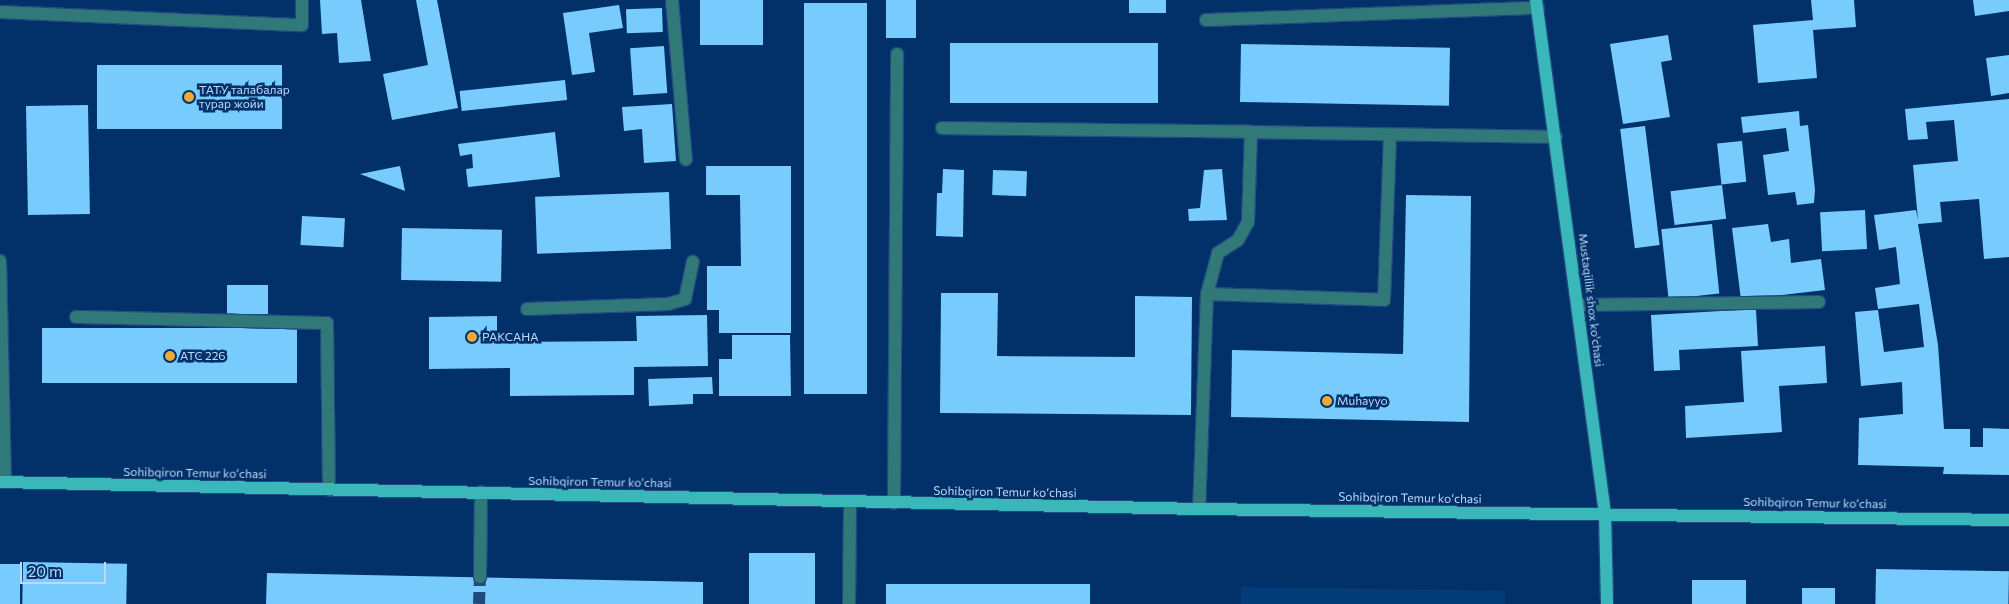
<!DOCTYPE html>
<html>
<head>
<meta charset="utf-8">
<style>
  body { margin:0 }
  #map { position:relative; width:2009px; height:604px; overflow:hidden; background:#013168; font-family:Commissioner,sans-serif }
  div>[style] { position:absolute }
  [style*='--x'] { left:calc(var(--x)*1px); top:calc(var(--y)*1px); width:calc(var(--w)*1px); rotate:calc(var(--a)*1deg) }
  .built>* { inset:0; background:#043c79 }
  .building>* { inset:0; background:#77ccfd; transform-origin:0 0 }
  .minor-tunnel>* { height:12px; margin-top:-6px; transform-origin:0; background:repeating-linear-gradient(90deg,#1e4a7e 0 12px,transparent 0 18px) }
  .roads { filter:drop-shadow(1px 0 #204c80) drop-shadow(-1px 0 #204c80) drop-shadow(0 1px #204c80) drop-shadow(0 -1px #204c80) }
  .minor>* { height:12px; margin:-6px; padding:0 6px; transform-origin:6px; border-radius:6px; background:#317979 }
  .major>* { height:12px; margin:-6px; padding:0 6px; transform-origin:6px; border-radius:6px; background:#3ab8b9 }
  .dots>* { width:14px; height:14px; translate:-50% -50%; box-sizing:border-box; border:2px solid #013168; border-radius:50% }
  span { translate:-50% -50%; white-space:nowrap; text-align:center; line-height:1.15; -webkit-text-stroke:5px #013168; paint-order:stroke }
  .poi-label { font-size:12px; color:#c0d9fb }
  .left { translate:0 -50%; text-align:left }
  .street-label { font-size:12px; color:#c0d9fb }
  .scale { position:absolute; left:20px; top:562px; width:86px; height:22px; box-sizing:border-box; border:2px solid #c0d9fb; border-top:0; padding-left:6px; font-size:15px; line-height:18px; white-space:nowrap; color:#c0d9fb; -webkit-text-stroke:4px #013168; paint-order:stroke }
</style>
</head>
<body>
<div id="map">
  <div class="built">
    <i style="clip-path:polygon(1241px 587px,1505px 591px,1505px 604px,1241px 604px)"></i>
  </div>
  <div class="building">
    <i style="clip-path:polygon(320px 0,361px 0,371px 61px,339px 63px,337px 33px,322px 34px)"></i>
    <i style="clip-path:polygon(416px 0,437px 0,458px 108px,392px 120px,383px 74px,428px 65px)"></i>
    <i style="left:700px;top:0;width:63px;height:45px"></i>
    <i style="left:886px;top:0;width:30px;height:38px"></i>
    <i style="left:1129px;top:0;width:37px;height:13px"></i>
    <i style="clip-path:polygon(1811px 0,1854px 0,1856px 27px,1813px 30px,1817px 78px,1758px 83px,1753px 25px,1813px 20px)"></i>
    <i style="clip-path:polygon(1973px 0,2009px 0,2009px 11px,1975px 16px)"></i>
    <i style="left:804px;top:3px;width:63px;height:391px"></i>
    <i style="clip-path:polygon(619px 5px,623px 28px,589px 33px,595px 72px,572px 75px,563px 13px)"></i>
    <i style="left:662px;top:8px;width:24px;height:36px;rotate:88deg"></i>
    <i style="clip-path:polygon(1668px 35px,1672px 60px,1661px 62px,1670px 117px,1623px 124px,1610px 44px)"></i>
    <i style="left:950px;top:43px;width:208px;height:60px"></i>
    <i style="left:1241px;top:44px;width:209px;height:58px;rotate:1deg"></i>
    <i style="left:664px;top:46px;width:47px;height:34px;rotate:86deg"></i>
    <i style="clip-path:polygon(2009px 55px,2009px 93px,1991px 96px,1986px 58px)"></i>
    <i style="left:282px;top:65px;width:64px;height:185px;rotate:90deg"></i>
    <i style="left:565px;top:80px;width:20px;height:106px;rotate:84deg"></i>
    <i style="clip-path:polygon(2009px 99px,2009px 257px,1984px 259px,1979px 199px,1940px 202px,1942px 222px,1918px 224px,1938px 345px,1944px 429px,1970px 429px,1970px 447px,1983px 447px,1983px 428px,2009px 429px,2009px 475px,1943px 474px,1944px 467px,1858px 465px,1859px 418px,1903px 414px,1902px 382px,1861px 386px,1855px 312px,1878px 310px,1884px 352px,1924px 347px,1919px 304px,1878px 309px,1875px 288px,1900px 284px,1896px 247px,1879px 250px,1874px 215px,1916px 210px,1918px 220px,1913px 165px,1958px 161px,1954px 120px,1926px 122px,1928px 139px,1908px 140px,1905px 109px)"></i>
    <i style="clip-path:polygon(672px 104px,676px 161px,644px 163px,642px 129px,624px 131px,622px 107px)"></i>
    <i style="left:88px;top:105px;width:109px;height:62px;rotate:89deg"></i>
    <i style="clip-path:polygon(1799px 111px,1800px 126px,1808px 125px,1815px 190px,1814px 203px,1797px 205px,1795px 192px,1768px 195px,1763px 155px,1789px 151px,1786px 128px,1743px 133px,1741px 117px)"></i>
    <i style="left:1645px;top:126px;width:120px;height:25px;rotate:83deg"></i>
    <i style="clip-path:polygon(555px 132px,560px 177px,468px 187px,466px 169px,473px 168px,472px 154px,460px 156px,458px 144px)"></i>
    <i style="left:1742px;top:141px;width:41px;height:25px;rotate:84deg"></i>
    <i style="clip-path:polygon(400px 166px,405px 191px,360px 174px)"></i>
    <i style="clip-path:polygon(706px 166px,791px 166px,791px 333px,719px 333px,719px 310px,707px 310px,707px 266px,741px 266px,740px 195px,706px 195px)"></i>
    <i style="clip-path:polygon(943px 169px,964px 170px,963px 237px,936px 236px,937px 193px,942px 193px)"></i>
    <i style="clip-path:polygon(1222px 169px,1227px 220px,1189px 221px,1188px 209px,1200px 208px,1204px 170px)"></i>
    <i style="left:993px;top:170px;width:34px;height:25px;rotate:2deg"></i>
    <i style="left:1722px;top:185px;width:34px;height:52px;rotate:83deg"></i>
    <i style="left:669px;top:192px;width:57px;height:134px;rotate:88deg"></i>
    <i style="clip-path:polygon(1406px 195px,1471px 196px,1469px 422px,1231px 417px,1232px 350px,1403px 354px)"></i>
    <i style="left:1865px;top:210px;width:39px;height:45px;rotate:87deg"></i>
    <i style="left:302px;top:216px;width:43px;height:29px;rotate:3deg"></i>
    <i style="left:1712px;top:224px;width:70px;height:51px;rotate:84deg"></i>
    <i style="clip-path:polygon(1768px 224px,1771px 242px,1789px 239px,1791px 263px,1821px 259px,1825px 290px,1741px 300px,1732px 228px)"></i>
    <i style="left:402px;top:228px;width:100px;height:52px;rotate:1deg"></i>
    <i style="left:268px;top:285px;width:29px;height:41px;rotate:90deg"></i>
    <i style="clip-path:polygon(941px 293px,998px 293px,997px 356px,1135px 357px,1135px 296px,1192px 297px,1191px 415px,940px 413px)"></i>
    <i style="clip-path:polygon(1756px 309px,1758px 346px,1679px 350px,1680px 370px,1654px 371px,1651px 315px)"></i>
    <i style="clip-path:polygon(707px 315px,708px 366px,634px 367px,634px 395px,510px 396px,510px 368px,429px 369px,429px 317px,497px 316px,497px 342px,637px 341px,636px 316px)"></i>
    <i style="left:297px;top:328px;width:55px;height:255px;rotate:90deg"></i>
    <i style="clip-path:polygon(732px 335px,790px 335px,791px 396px,719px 396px,719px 359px,732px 359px)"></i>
    <i style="clip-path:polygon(1825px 346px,1827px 383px,1779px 386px,1782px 432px,1686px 438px,1685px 406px,1744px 402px,1741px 351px)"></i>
    <i style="clip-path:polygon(712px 377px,713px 394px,693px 394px,693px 404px,649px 406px,648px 379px)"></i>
    <i style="left:815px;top:553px;width:51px;height:66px;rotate:90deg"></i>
    <i style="left:23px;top:562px;width:104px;height:42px;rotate:1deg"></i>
    <i style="left:0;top:564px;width:20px;height:40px"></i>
    <i style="left:1876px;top:569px;width:133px;height:35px;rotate:1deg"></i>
    <i style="clip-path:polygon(267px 573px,703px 582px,703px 604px,266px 604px)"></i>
    <i style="left:1746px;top:580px;width:24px;height:54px;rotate:90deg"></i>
    <i style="left:886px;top:584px;width:204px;height:20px"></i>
    <i style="left:1835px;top:588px;width:16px;height:33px;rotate:90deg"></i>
  </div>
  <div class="minor-tunnel">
    <i style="--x:479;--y:604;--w:27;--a:-88"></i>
  </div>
  <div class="roads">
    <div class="minor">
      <i style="--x:672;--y:0;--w:160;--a:85"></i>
      <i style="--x:0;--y:12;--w:302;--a:2.5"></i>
      <i style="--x:302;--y:25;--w:25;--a:-90"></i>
      <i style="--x:1206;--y:20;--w:332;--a:-2.1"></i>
      <i style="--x:942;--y:128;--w:309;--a:0.7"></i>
      <i style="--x:1251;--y:132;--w:90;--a:91.9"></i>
      <i style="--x:1248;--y:222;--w:21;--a:119"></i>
      <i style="--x:1238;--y:240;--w:24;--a:147"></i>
      <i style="--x:1218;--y:253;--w:42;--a:105"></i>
      <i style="--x:1207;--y:294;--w:215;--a:92.1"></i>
      <i style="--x:1251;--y:132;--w:305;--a:0.9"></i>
      <i style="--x:0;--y:261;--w:221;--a:88.7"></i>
      <i style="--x:1207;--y:294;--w:177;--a:1.9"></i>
      <i style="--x:1384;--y:300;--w:165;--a:-87.9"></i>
      <i style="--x:1578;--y:305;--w:241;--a:-0.7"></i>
      <i style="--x:527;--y:309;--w:141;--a:-2"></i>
      <i style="--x:668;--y:304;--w:18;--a:-16"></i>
      <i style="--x:685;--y:299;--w:38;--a:-78"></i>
      <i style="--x:76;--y:317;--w:251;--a:1.4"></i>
      <i style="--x:327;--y:323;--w:167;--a:89.3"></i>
      <i style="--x:894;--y:503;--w:449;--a:-89.6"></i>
      <i style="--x:480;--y:577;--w:85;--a:-89.3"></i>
      <i style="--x:849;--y:604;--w:102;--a:-89.4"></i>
    </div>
    <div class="major">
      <i style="--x:1536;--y:0;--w:519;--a:82.35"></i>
      <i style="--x:1605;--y:514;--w:90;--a:88.7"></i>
      <i style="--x:0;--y:482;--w:1199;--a:1.29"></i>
      <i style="--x:1199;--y:509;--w:810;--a:0.78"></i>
    </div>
  </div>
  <div class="dots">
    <i style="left:189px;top:97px;background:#eca93a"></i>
    <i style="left:472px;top:337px;background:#eca93a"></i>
    <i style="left:170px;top:356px;background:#eca93a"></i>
    <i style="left:1327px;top:401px;background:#eca93a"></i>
  </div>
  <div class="poi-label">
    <span class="left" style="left:199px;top:97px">ТАТУ талабалар<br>турар жойи</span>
    <span class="left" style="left:482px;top:337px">РАКСАНА</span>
    <span class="left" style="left:180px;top:356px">АТС 226</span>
    <span class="left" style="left:1337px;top:401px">Muhayyo</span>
  </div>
  <div class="street-label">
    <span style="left:1591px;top:300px;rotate:83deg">Mustaqillik shox ko'chasi</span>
    <span style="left:195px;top:473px;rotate:1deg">Sohibqiron Temur koʻchasi</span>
    <span style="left:600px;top:482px;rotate:1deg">Sohibqiron Temur koʻchasi</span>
    <span style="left:1005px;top:492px;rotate:1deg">Sohibqiron Temur koʻchasi</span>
    <span style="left:1410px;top:498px;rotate:1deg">Sohibqiron Temur koʻchasi</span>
    <span style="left:1815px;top:503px;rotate:1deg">Sohibqiron Temur koʻchasi</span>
  </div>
  <div class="scale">20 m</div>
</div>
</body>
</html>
